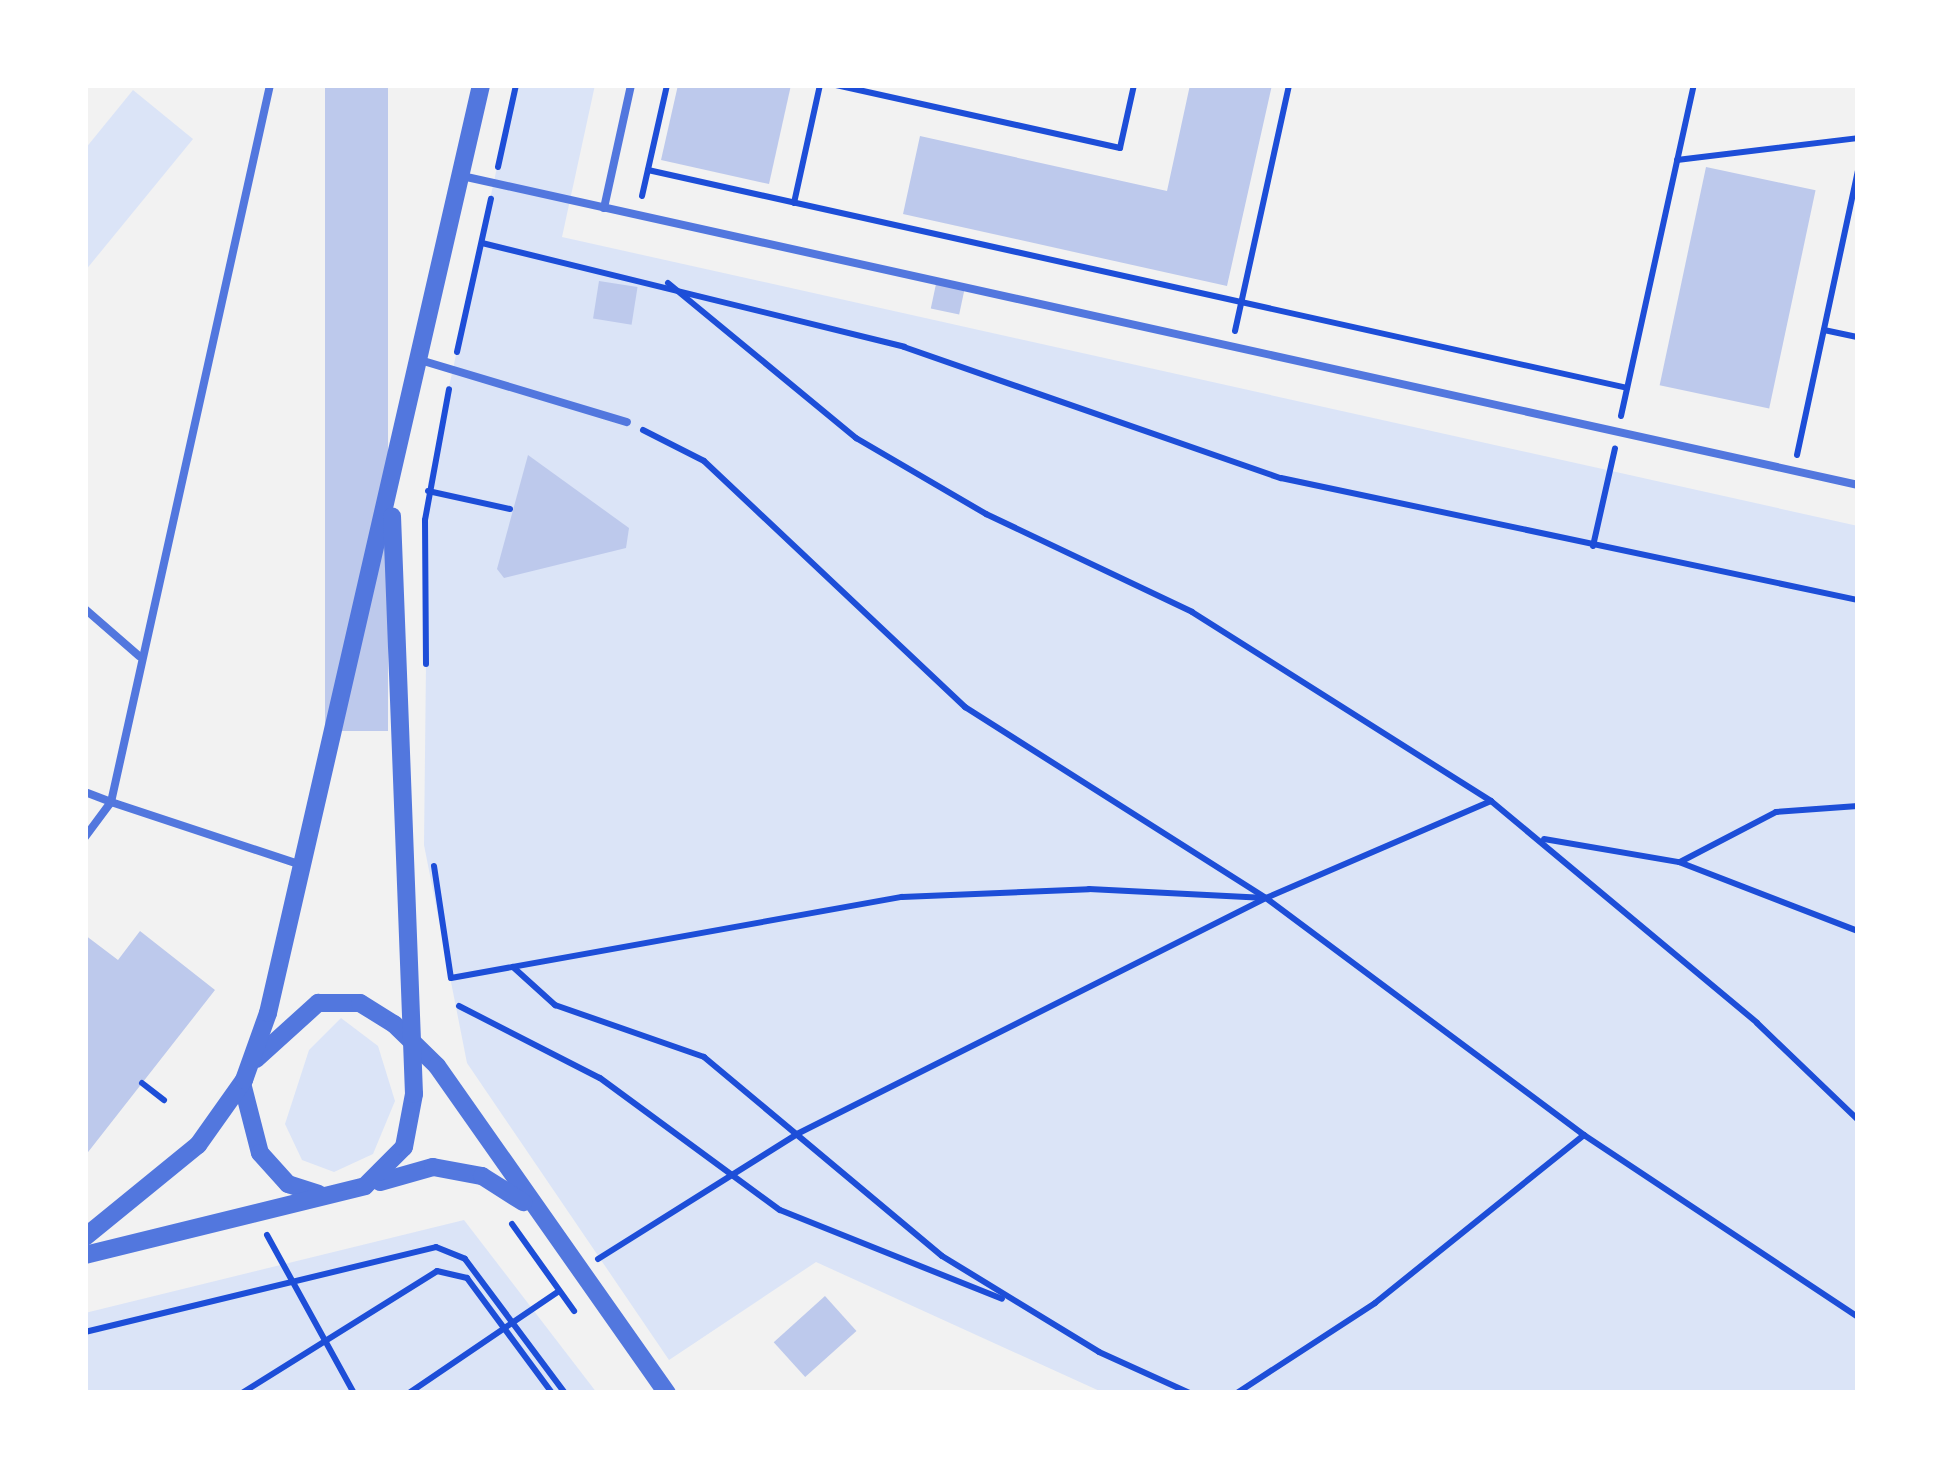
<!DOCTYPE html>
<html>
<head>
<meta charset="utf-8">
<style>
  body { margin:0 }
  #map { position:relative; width:1943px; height:1478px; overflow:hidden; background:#f2f2f2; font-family:"Noto Sans",sans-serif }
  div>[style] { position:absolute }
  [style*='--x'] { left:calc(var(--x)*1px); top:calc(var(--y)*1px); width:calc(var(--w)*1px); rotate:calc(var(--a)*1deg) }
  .green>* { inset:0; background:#dbe4f7 }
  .building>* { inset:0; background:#bdc9ec; transform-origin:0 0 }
  .path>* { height:6px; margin:-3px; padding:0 3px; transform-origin:3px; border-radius:3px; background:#1d4ed8 }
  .service>* { height:8px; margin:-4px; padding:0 4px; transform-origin:4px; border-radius:4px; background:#5277de }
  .tertiary>* { height:18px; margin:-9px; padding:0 9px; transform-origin:9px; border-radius:9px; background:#5277de }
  span { translate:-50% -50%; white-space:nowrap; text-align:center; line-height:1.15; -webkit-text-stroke:8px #fff; paint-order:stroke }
  .frame { position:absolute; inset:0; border:88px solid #fff; pointer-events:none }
</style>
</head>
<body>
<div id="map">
  <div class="green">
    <i style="clip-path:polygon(515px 85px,595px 85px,562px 237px,1858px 526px,1858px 1393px,1104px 1393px,816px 1262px,669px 1360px,467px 1063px,424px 845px,428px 483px)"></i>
    <i style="clip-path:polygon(133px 90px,193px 139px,85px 271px,85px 149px)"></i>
    <i style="clip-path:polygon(341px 1018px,378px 1046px,395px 1101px,373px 1154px,334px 1172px,302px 1160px,285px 1124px,309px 1050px)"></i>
    <i style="clip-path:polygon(464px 1220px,597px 1393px,85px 1393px,85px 1313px)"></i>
  </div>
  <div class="building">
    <i style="left:325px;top:85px;width:63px;height:646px"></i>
    <i style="clip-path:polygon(678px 85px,791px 85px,769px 184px,661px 160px)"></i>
    <i style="clip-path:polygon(1190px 85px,1272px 85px,1227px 286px,903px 214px,920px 136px,1167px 191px)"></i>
    <i style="left:1706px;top:167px;width:112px;height:223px;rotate:12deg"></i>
    <i style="left:599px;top:281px;width:39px;height:38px;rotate:9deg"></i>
    <i style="left:936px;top:284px;width:29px;height:25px;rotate:12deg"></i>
    <i style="clip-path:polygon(528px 455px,629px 528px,626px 548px,504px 578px,497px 569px)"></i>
    <i style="clip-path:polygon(140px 931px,215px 990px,85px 1156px,85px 935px,118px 960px)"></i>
    <i style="left:825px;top:1296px;width:47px;height:69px;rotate:48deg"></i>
  </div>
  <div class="path">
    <i style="--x:836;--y:85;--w:291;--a:12.5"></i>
    <i style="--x:1120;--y:148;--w:65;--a:-77.5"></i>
    <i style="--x:1677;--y:160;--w:182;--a:-6.9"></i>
    <i style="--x:498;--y:167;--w:84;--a:-77.6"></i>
    <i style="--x:648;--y:170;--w:1003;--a:12.55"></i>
    <i style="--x:642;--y:196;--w:114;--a:-77.3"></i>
    <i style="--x:794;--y:203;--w:121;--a:-77.6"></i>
    <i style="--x:482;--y:243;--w:435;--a:13.8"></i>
    <i style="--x:904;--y:347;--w:399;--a:19.2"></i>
    <i style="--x:1281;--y:478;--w:590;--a:11.94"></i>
    <i style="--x:668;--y:283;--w:244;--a:39.5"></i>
    <i style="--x:856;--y:438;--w:151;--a:30.3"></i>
    <i style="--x:986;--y:514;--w:228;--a:25.4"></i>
    <i style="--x:1192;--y:612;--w:354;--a:32.3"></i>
    <i style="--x:1491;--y:801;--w:346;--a:39.8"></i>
    <i style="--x:1757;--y:1023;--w:140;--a:43.8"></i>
    <i style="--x:1824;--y:330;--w:35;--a:12"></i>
    <i style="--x:1235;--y:331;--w:252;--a:-77.6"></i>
    <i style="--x:457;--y:352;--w:157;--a:-77.5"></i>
    <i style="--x:1621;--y:416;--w:339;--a:-77.6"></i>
    <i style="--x:643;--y:430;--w:68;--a:26.9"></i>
    <i style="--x:704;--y:461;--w:359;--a:43.3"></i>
    <i style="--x:965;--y:707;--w:356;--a:32.4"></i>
    <i style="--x:1266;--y:898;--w:397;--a:36.7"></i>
    <i style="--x:1584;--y:1135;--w:329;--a:33.6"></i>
    <i style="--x:1797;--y:455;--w:291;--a:-77.9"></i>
    <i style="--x:428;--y:491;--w:84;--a:12.4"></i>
    <i style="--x:1593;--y:546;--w:100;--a:-77.3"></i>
    <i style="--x:426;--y:664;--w:144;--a:-90.4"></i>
    <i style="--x:425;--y:520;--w:133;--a:-79.6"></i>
    <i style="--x:1544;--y:839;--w:137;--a:9.7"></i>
    <i style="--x:1679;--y:862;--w:192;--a:21.1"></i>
    <i style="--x:1680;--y:862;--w:108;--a:-27.5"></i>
    <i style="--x:1776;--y:812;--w:82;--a:-4.2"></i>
    <i style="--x:434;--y:866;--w:113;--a:81.4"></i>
    <i style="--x:451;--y:978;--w:458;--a:-10.2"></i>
    <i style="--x:902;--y:897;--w:187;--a:-2.4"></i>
    <i style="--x:1089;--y:889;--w:177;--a:2.9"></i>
    <i style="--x:1266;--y:898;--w:245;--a:-23.3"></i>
    <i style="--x:513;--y:967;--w:57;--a:42.1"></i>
    <i style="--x:555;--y:1005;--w:158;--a:19.2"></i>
    <i style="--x:704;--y:1057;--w:310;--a:39.9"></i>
    <i style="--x:942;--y:1256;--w:184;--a:31.4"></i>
    <i style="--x:1099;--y:1352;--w:100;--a:24.3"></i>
    <i style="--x:459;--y:1006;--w:158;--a:27.1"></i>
    <i style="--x:600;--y:1078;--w:223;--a:36.3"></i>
    <i style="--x:780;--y:1210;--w:239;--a:21.8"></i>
    <i style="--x:142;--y:1083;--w:28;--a:38"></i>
    <i style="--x:512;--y:1224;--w:107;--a:54.5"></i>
    <i style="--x:267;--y:1235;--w:180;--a:61.2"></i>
    <i style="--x:598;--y:1259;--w:235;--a:-32.1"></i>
    <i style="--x:797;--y:1134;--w:523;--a:-26.71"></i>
    <i style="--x:85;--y:1332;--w:361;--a:-13.6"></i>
    <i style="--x:436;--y:1247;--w:31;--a:22"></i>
    <i style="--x:465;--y:1259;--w:167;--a:53.3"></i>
    <i style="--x:242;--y:1393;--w:230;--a:-32"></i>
    <i style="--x:437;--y:1271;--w:31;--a:13"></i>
    <i style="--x:467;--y:1278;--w:143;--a:53.5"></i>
    <i style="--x:409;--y:1393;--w:181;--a:-34.2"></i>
    <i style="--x:1237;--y:1393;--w:165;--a:-33.1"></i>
    <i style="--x:1375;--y:1303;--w:268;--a:-38.8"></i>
  </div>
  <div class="service">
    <i style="--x:270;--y:85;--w:734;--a:102.5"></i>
    <i style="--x:111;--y:802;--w:201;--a:18.3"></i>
    <i style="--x:462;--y:176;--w:1430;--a:12.48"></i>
    <i style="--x:604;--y:208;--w:126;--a:-77.6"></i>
    <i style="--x:420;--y:360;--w:216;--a:16.7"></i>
    <i style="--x:85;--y:609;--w:72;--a:41"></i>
    <i style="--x:85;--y:792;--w:28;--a:21"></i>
    <i style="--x:111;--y:802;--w:44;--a:126.6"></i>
  </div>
  <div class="tertiary">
    <i style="--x:256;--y:1059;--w:84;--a:-42.1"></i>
    <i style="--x:318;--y:1003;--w:42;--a:0"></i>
    <i style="--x:360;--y:1003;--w:40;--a:32"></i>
    <i style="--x:394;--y:1024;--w:60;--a:44.3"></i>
    <i style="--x:437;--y:1066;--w:400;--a:54.9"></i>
    <i style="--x:243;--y:1087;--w:68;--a:75.6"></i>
    <i style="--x:260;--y:1153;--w:42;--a:47.9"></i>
    <i style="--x:288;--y:1184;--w:32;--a:18"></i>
    <i style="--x:380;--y:1182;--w:55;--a:-15.8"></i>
    <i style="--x:433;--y:1167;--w:50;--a:10.4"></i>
    <i style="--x:482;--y:1176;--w:49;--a:32.4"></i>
    <i style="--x:85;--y:1237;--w:146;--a:-39.2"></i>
    <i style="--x:198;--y:1145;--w:80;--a:-54.7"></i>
    <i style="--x:244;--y:1080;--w:71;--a:-70.3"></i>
    <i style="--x:268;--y:1013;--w:952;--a:-77.07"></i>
    <i style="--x:85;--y:1255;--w:288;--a:-13.8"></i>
    <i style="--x:365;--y:1186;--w:55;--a:-45"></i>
    <i style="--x:404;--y:1147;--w:54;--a:-79.3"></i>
    <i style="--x:414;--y:1094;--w:578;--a:-92.18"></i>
  </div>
  <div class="frame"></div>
</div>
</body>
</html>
